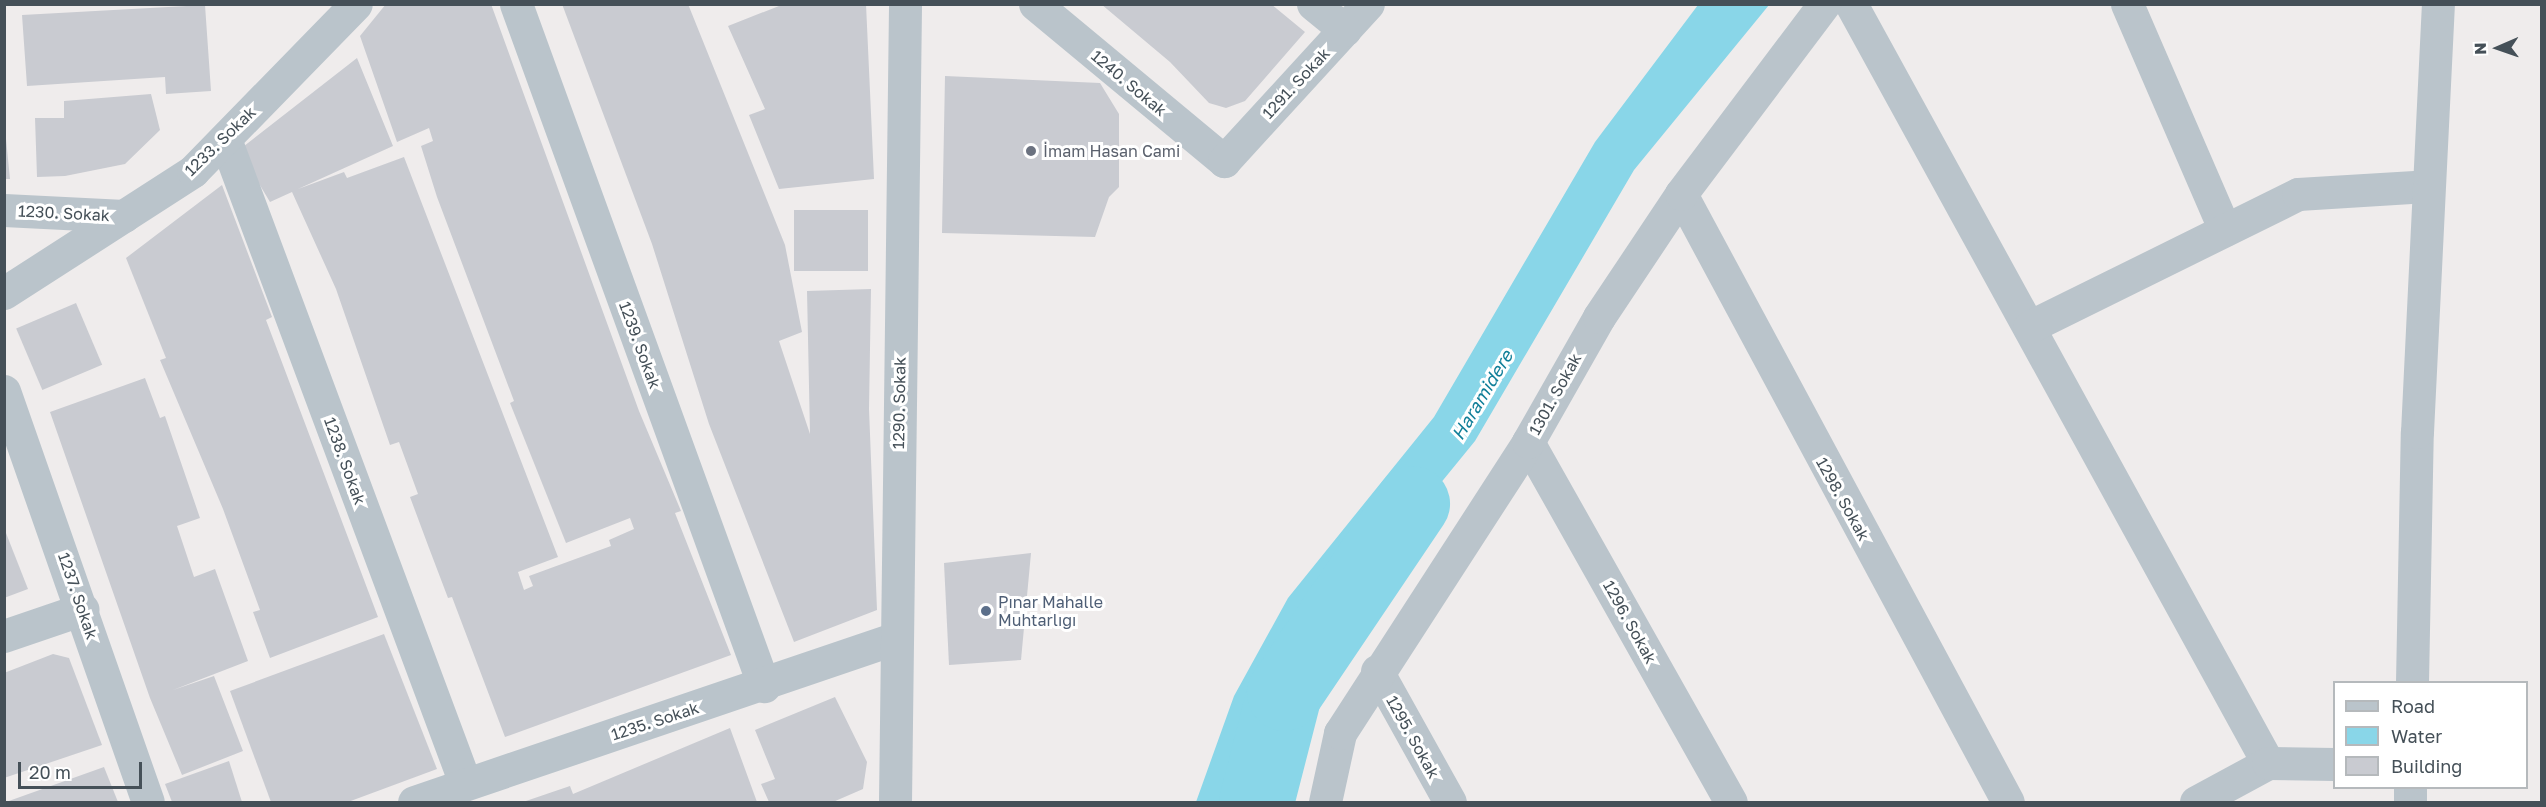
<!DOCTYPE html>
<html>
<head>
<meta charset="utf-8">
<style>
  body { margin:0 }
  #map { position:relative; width:2546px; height:807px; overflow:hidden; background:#efecec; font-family:"Golos Text",sans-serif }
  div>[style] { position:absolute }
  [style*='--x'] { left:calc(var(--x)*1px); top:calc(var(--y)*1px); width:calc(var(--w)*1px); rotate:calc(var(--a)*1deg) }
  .water>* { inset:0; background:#89d6e8 }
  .river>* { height:75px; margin:-37.5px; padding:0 37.5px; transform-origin:37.5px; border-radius:37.5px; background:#89d6e8 }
  .building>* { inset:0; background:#c9cbd1; transform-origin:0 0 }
  .minor>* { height:33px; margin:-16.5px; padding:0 16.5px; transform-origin:16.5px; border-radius:16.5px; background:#bac4cb }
  .dots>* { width:16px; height:16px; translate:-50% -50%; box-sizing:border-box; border:3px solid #fff; border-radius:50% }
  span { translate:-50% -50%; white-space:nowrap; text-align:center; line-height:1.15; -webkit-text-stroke:6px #fff; paint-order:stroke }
  .street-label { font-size:16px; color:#455058 }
  .worship-label { font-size:16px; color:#5b616d }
  .left { translate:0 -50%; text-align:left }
  .service-label { font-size:16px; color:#4e5e75 }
  .water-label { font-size:18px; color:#117f99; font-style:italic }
  .frame { position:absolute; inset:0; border:6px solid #455058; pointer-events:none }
  .legend { position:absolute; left:2333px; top:681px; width:195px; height:108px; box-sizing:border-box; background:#fff; border:2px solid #b5b9bc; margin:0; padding:8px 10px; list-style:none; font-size:18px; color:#455058 }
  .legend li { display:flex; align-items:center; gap:12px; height:30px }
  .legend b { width:30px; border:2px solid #b5b9bc }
  .north { position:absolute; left:2468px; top:18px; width:60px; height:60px; -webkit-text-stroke:4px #fff; paint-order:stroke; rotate:268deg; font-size:16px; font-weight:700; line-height:24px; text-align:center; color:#455058 }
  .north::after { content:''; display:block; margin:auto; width:21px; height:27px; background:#455058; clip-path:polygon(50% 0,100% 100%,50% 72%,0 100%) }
  .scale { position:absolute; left:18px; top:762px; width:124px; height:27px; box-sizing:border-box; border:3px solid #455058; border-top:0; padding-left:8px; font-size:18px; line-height:21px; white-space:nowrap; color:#455058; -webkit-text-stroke:4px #fff; paint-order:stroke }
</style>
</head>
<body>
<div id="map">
  <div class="water">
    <i style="clip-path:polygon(1698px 5px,1769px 5px,1634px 170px,1475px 441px,1311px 642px,1285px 802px,1196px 802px,1234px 696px,1288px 598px,1434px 417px,1595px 142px)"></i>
  </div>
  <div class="river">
    <i style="--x:1256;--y:802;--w:113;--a:-75.6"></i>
    <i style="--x:1284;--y:693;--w:229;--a:-56"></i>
  </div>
  <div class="building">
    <i style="clip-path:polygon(386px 4px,491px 4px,639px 411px,681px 511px,675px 513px,731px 655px,505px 737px,452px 597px,448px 598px,429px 548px,410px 497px,418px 494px,399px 442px,390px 445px,336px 289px,292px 192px,270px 202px,239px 150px,357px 58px,393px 146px,298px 189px,344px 172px,347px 178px,404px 157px,558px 557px,518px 572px,524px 590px,533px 586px,529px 576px,611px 546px,609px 540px,634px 529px,630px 518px,566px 543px,510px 403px,514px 401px,437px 197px,421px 146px,433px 141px,429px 128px,397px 142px,360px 36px)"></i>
    <i style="clip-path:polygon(562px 4px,688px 4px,785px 245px,802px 332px,779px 341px,810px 434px,807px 291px,871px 289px,869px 409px,877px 610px,794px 642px,709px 424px,652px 244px)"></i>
    <i style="clip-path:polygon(784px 4px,866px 4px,874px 179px,779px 189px,749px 115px,765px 109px,728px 26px)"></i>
    <i style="clip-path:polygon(1101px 4px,1271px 4px,1305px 32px,1245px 101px,1226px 108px,1209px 103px,1170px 62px)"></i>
    <i style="clip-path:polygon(205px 5px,211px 91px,166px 94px,165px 77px,27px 86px,22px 15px)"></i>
    <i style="clip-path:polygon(945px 76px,1100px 83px,1119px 114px,1119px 187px,1109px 197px,1095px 237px,942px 233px)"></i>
    <i style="clip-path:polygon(151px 94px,160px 130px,125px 164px,65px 176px,37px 177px,35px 118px,64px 118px,64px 101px)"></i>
    <i style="clip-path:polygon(4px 139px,6px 139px,10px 179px,4px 179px)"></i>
    <i style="clip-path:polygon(222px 185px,272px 317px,266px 320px,378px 617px,270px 658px,253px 612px,260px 610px,223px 509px,160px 360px,166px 358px,126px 258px)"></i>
    <i style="left:794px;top:210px;width:74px;height:61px"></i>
    <i style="left:76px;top:303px;width:67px;height:65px;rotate:67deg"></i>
    <i style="clip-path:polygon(145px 378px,160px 418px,165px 416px,200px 518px,177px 526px,194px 577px,215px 569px,248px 661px,173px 690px,214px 676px,243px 751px,182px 775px,150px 698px,50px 412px)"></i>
    <i style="clip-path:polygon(4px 528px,28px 589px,4px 598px)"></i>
    <i style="clip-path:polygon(1031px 553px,1021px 660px,949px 665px,944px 563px)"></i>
    <i style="clip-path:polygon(384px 634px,437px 769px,348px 802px,271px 802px,230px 691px)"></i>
    <i style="clip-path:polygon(53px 654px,69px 658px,102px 745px,4px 778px,4px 673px)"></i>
    <i style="clip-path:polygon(835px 697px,867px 762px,863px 789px,833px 802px,769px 802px,761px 784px,775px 779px,755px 730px)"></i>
    <i style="clip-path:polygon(730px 728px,757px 802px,523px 802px,570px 786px,573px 794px)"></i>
    <i style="clip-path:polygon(229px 761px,242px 802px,172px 802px,165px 784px)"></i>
    <i style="clip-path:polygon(104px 767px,118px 802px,6px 802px)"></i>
  </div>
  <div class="minor">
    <i style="--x:516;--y:4;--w:726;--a:70.02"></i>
    <i style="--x:1035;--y:4;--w:246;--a:39.7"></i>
    <i style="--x:1224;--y:161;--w:213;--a:-47.5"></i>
    <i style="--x:1313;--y:4;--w:41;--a:39.1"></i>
    <i style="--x:1851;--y:4;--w:866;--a:61.22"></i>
    <i style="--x:2127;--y:4;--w:246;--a:66.6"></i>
    <i style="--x:225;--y:139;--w:687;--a:69.56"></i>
    <i style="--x:1681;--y:194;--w:690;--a:61.73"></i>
    <i style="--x:4;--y:210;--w:120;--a:2.9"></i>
    <i style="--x:4;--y:293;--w:225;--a:-32.8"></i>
    <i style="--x:193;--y:171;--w:233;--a:-45.7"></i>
    <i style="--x:2029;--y:327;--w:300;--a:-26.3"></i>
    <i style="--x:2298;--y:194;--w:129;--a:-3.5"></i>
    <i style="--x:4;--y:391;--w:435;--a:70.7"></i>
    <i style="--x:1528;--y:442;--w:413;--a:60.6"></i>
    <i style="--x:4;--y:636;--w:83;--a:-18.9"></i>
    <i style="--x:1377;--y:671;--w:150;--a:60.9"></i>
    <i style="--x:2412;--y:682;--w:250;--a:-88.9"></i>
    <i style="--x:2417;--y:432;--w:429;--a:-87.2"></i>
    <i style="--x:414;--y:802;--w:509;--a:-18.79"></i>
    <i style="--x:895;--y:802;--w:798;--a:-89.28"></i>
    <i style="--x:1325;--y:802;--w:71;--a:-77.7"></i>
    <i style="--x:1340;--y:733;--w:346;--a:-57.1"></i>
    <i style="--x:1528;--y:442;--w:144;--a:-60.4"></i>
    <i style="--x:1599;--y:317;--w:148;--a:-56.3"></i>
    <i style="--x:1681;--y:194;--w:238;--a:-53"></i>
    <i style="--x:2196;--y:802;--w:82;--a:-28.4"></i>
    <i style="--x:2268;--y:763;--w:66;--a:0.9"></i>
    <i style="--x:2410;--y:802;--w:14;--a:-90"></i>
  </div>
  <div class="dots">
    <i style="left:1031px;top:151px;background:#6b7280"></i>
    <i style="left:986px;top:611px;background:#5c6f8a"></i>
  </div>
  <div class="street-label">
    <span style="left:1129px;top:83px;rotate:40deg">1240. Sokak</span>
    <span style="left:1296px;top:83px;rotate:-47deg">1291. Sokak</span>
    <span style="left:220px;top:141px;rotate:-44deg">1233. Sokak</span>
    <span style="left:64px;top:213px;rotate:3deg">1230. Sokak</span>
    <span style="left:640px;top:345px;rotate:70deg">1239. Sokak</span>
    <span style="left:1555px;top:394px;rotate:-61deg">1301. Sokak</span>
    <span style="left:899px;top:403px;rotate:-89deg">1290. Sokak</span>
    <span style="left:345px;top:461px;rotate:70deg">1238. Sokak</span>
    <span style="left:1843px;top:499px;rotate:61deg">1298. Sokak</span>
    <span style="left:78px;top:596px;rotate:71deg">1237. Sokak</span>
    <span style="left:1630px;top:622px;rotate:61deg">1296. Sokak</span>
    <span style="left:655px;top:721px;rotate:-18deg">1235. Sokak</span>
    <span style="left:1413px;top:737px;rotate:61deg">1295. Sokak</span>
  </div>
  <div class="worship-label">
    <span class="left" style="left:1043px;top:151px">İmam Hasan Cami</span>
  </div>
  <div class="service-label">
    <span class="left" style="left:998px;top:611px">Pınar Mahalle<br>Muhtarlığı</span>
  </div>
  <div class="water-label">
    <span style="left:1482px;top:395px;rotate:-59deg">Haramidere</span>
  </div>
  <div class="frame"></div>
  <ul class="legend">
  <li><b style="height:8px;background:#bac4cb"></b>Road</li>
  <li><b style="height:16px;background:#89d6e8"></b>Water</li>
  <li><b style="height:16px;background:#c9cbd1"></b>Building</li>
  </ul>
  <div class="north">N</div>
  <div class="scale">20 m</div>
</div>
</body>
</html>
